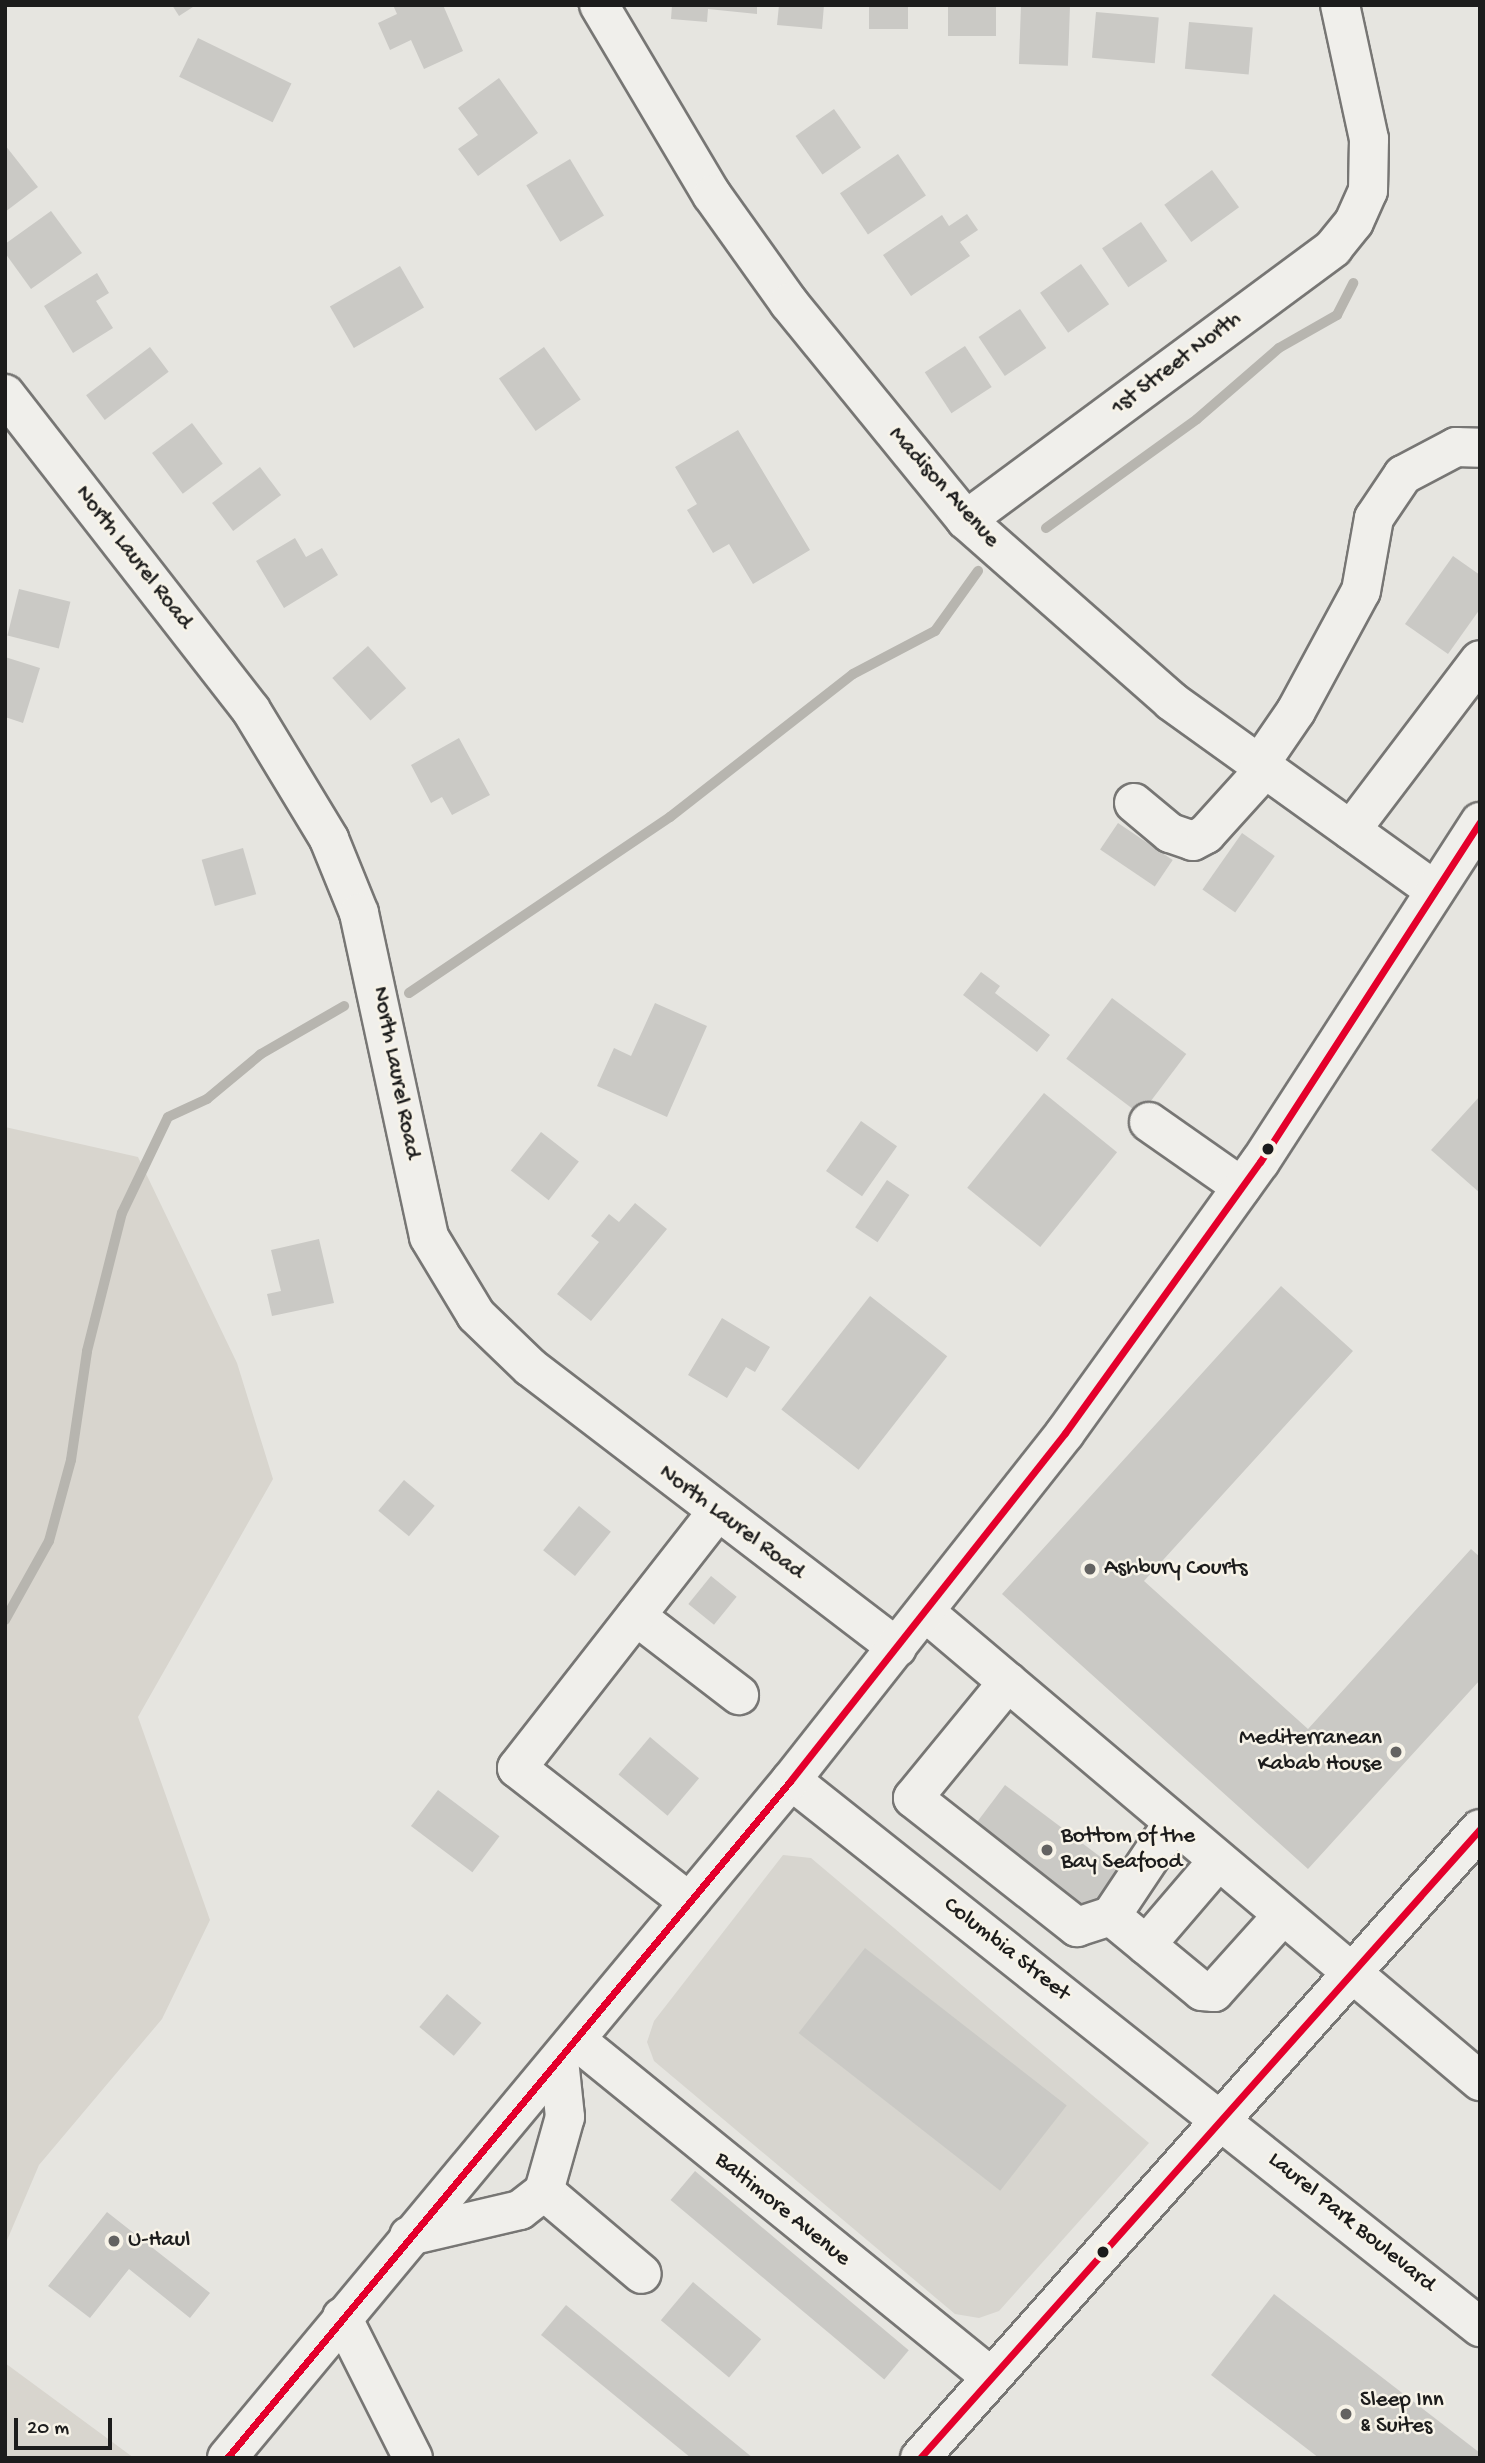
<!DOCTYPE html>
<html>
<head>
<meta charset="utf-8">
<style>
  body { margin:0 }
  #map { position:relative; width:1485px; height:2463px; overflow:hidden; background:#e6e5e0; font-family:"Gochi Hand",sans-serif }
  div>[style] { position:absolute }
  [style*='--x'] { left:calc(var(--x)*1px); top:calc(var(--y)*1px); width:calc(var(--w)*1px); rotate:calc(var(--a)*1deg) }
  .built>* { inset:0; background:#d7d5cf }
  .green>* { inset:0; background:#d8d5ce }
  .stream>* { height:10px; margin:-5px; padding:0 5px; transform-origin:5px; border-radius:5px; background:#b7b5af }
  .building>* { inset:0; background:#cac9c5; transform-origin:0 0 }
  .roads { filter:drop-shadow(2px 0 #777674) drop-shadow(-2px 0 #777674) drop-shadow(0 2px #777674) drop-shadow(0 -2px #777674) }
  .minor>* { height:38px; margin:-19px; padding:0 19px; transform-origin:19px; border-radius:19px; background:#f0efeb }
  .major>* { height:38px; margin:-19px; padding:0 19px; transform-origin:19px; border-radius:19px; background:#f0efeb }
  .bus-1>* { height:7px; margin:-3.5px; padding:0 3.5px; transform-origin:3.5px; border-radius:3.5px; background:#e4002b }
  .dots>* { width:19px; height:19px; translate:-50% -50%; box-sizing:border-box; border:4px solid #f7f3e8; border-radius:50% }
  span { translate:-50% -50%; white-space:nowrap; text-align:center; line-height:1.15; -webkit-text-stroke:5px #f7f3e8; paint-order:stroke }
  .street-label { font-size:23px; color:#1c1c1c }
  .poi-label { font-size:23px; color:#1c1c1c }
  .left { translate:0 -50%; text-align:left }
  .right { translate:-100% -50%; text-align:right }
  .frame { position:absolute; inset:0; border:7px solid #1c1c1c; pointer-events:none }
  .scale { position:absolute; left:14px; top:2418px; width:98px; height:32px; box-sizing:border-box; border:4px solid #1c1c1c; border-top:0; padding-left:9px; font-size:21px; line-height:24px; white-space:nowrap; color:#1c1c1c; -webkit-text-stroke:5px #f7f3e8; paint-order:stroke }
</style>
</head>
<body>
<div id="map">
  <div class="built">
    <i style="clip-path:polygon(783px 1855px,811px 1858px,1149px 2143px,999px 2311px,979px 2318px,955px 2314px,654px 2061px,647px 2042px,654px 2021px)"></i>
  </div>
  <div class="green">
    <i style="clip-path:polygon(5px 1127px,138px 1157px,237px 1363px,273px 1479px,138px 1717px,210px 1920px,162px 2019px,39px 2165px,5px 2245px)"></i>
    <i style="clip-path:polygon(5px 2363px,134px 2458px,5px 2458px)"></i>
  </div>
  <div class="stream">
    <i style="--x:1046;--y:528;--w:186;--a:-35.8"></i>
    <i style="--x:1197;--y:419;--w:108;--a:-40.9"></i>
    <i style="--x:1279;--y:348;--w:67;--a:-29.6"></i>
    <i style="--x:1337;--y:315;--w:36;--a:-63"></i>
    <i style="--x:409;--y:993;--w:315;--a:-34"></i>
    <i style="--x:670;--y:817;--w:232;--a:-38"></i>
    <i style="--x:853;--y:674;--w:93;--a:-27.7"></i>
    <i style="--x:935;--y:631;--w:74;--a:-54.4"></i>
    <i style="--x:5;--y:1620;--w:90;--a:-60.9"></i>
    <i style="--x:49;--y:1541;--w:84;--a:-74.8"></i>
    <i style="--x:71;--y:1460;--w:110;--a:-81.6"></i>
    <i style="--x:87;--y:1351;--w:142;--a:-75.8"></i>
    <i style="--x:122;--y:1213;--w:106;--a:-64.4"></i>
    <i style="--x:168;--y:1117;--w:43;--a:-24.8"></i>
    <i style="--x:207;--y:1099;--w:70;--a:-39.8"></i>
    <i style="--x:261;--y:1054;--w:96;--a:-30"></i>
  </div>
  <div class="building">
    <i style="clip-path:polygon(172px 5px,196px 5px,179px 16px)"></i>
    <i style="clip-path:polygon(393px 5px,443px 5px,463px 51px,424px 69px,411px 40px,390px 50px,378px 23px,397px 14px)"></i>
    <i style="clip-path:polygon(672px 5px,757px 5px,757px 14px,708px 9px,707px 22px,671px 19px)"></i>
    <i style="clip-path:polygon(779px 5px,824px 5px,822px 29px,777px 25px)"></i>
    <i style="left:869px;top:5px;width:39px;height:24px"></i>
    <i style="left:948px;top:5px;width:48px;height:31px"></i>
    <i style="left:1021px;top:5px;width:49px;height:59px;rotate:2deg"></i>
    <i style="left:1096px;top:12px;width:63px;height:46px;rotate:5deg"></i>
    <i style="left:1189px;top:22px;width:64px;height:47px;rotate:5deg"></i>
    <i style="left:198px;top:38px;width:104px;height:43px;rotate:26deg"></i>
    <i style="clip-path:polygon(499px 78px,538px 133px,478px 176px,458px 149px,478px 135px,458px 108px)"></i>
    <i style="left:834px;top:109px;width:47px;height:47px;rotate:55deg"></i>
    <i style="clip-path:polygon(5px 145px,38px 187px,5px 212px)"></i>
    <i style="left:898px;top:154px;width:50px;height:70px;rotate:56deg"></i>
    <i style="left:570px;top:159px;width:66px;height:51px;rotate:59deg"></i>
    <i style="left:1212px;top:170px;width:46px;height:59px;rotate:54deg"></i>
    <i style="clip-path:polygon(51px 211px,82px 253px,31px 289px,5px 253px,5px 244px)"></i>
    <i style="clip-path:polygon(967px 214px,978px 230px,960px 242px,970px 256px,911px 296px,883px 255px,942px 215px,949px 226px)"></i>
    <i style="left:1141px;top:222px;width:47px;height:47px;rotate:56deg"></i>
    <i style="left:1081px;top:264px;width:49px;height:50px;rotate:55deg"></i>
    <i style="left:400px;top:266px;width:48px;height:81px;rotate:60deg"></i>
    <i style="clip-path:polygon(97px 273px,109px 293px,96px 301px,113px 328px,73px 353px,44px 306px)"></i>
    <i style="left:1020px;top:309px;width:47px;height:50px;rotate:56deg"></i>
    <i style="left:965px;top:346px;width:49px;height:48px;rotate:57deg"></i>
    <i style="left:150px;top:347px;width:31px;height:80px;rotate:53deg"></i>
    <i style="left:544px;top:347px;width:64px;height:55px;rotate:55deg"></i>
    <i style="left:192px;top:423px;width:51px;height:50px;rotate:53deg"></i>
    <i style="clip-path:polygon(738px 430px,810px 550px,753px 584px,729px 544px,713px 553px,687px 510px,697px 504px,675px 467px)"></i>
    <i style="left:260px;top:467px;width:35px;height:60px;rotate:53deg"></i>
    <i style="clip-path:polygon(295px 538px,306px 557px,322px 548px,338px 575px,284px 608px,256px 561px)"></i>
    <i style="clip-path:polygon(1453px 556px,1480px 575px,1480px 609px,1448px 654px,1405px 624px)"></i>
    <i style="left:19px;top:589px;width:53px;height:48px;rotate:14deg"></i>
    <i style="left:368px;top:646px;width:57px;height:48px;rotate:48deg"></i>
    <i style="clip-path:polygon(5px 657px,40px 668px,23px 723px,5px 717px)"></i>
    <i style="clip-path:polygon(459px 738px,490px 795px,452px 815px,442px 797px,431px 803px,411px 765px)"></i>
    <i style="left:1118px;top:823px;width:66px;height:32px;rotate:34deg"></i>
    <i style="left:1242px;top:833px;width:40px;height:69px;rotate:35deg"></i>
    <i style="left:243px;top:848px;width:48px;height:43px;rotate:74deg"></i>
    <i style="clip-path:polygon(981px 972px,1000px 986px,995px 993px,1050px 1035px,1037px 1052px,963px 995px)"></i>
    <i style="left:1112px;top:998px;width:93px;height:76px;rotate:37deg"></i>
    <i style="clip-path:polygon(655px 1003px,707px 1026px,667px 1117px,597px 1086px,614px 1048px,631px 1056px)"></i>
    <i style="left:1044px;top:1093px;width:94px;height:122px;rotate:39deg"></i>
    <i style="clip-path:polygon(1480px 1096px,1480px 1193px,1431px 1150px)"></i>
    <i style="left:861px;top:1121px;width:44px;height:61px;rotate:35deg"></i>
    <i style="left:541px;top:1132px;width:48px;height:49px;rotate:38deg"></i>
    <i style="left:887px;top:1180px;width:27px;height:57px;rotate:34deg"></i>
    <i style="clip-path:polygon(635px 1203px,667px 1229px,591px 1321px,557px 1294px,599px 1242px,591px 1236px,609px 1214px,619px 1222px)"></i>
    <i style="clip-path:polygon(319px 1239px,334px 1303px,272px 1316px,267px 1294px,281px 1291px,271px 1250px)"></i>
    <i style="clip-path:polygon(1281px 1286px,1353px 1351px,1144px 1581px,1308px 1729px,1471px 1549px,1480px 1557px,1480px 1680px,1308px 1869px,1002px 1594px)"></i>
    <i style="left:870px;top:1296px;width:98px;height:144px;rotate:38deg"></i>
    <i style="clip-path:polygon(722px 1318px,770px 1347px,755px 1372px,746px 1367px,727px 1398px,688px 1375px)"></i>
    <i style="left:404px;top:1480px;width:40px;height:40px;rotate:40deg"></i>
    <i style="left:579px;top:1506px;width:41px;height:57px;rotate:39deg"></i>
    <i style="left:711px;top:1576px;width:33px;height:36px;rotate:39deg"></i>
    <i style="left:650px;top:1737px;width:64px;height:49px;rotate:40deg"></i>
    <i style="left:1005px;top:1785px;width:145px;height:53px;rotate:37deg"></i>
    <i style="left:438px;top:1790px;width:77px;height:45px;rotate:37deg"></i>
    <i style="left:865px;top:1948px;width:256px;height:108px;rotate:38deg"></i>
    <i style="left:447px;top:1994px;width:45px;height:43px;rotate:40deg"></i>
    <i style="left:695px;top:2171px;width:279px;height:38px;rotate:40deg"></i>
    <i style="clip-path:polygon(107px 2212px,210px 2293px,190px 2318px,129px 2269px,90px 2318px,48px 2286px)"></i>
    <i style="left:693px;top:2282px;width:89px;height:50px;rotate:40deg"></i>
    <i style="clip-path:polygon(1274px 2294px,1480px 2453px,1480px 2458px,1319px 2458px,1211px 2375px)"></i>
    <i style="clip-path:polygon(566px 2305px,753px 2458px,691px 2458px,541px 2335px)"></i>
  </div>
  <div class="roads">
    <div class="minor">
      <i style="--x:599;--y:5;--w:221;--a:59.3"></i>
      <i style="--x:712;--y:195;--w:133;--a:54.5"></i>
      <i style="--x:789;--y:303;--w:280;--a:50.8"></i>
      <i style="--x:966;--y:520;--w:273;--a:41.4"></i>
      <i style="--x:1171;--y:701;--w:325;--a:35.7"></i>
      <i style="--x:5;--y:394;--w:400;--a:52.1"></i>
      <i style="--x:251;--y:710;--w:151;--a:58.8"></i>
      <i style="--x:329;--y:839;--w:80;--a:67.9"></i>
      <i style="--x:359;--y:913;--w:331;--a:77.8"></i>
      <i style="--x:429;--y:1237;--w:91;--a:58.9"></i>
      <i style="--x:476;--y:1315;--w:75;--a:43.9"></i>
      <i style="--x:530;--y:1367;--w:462;--a:37.4"></i>
      <i style="--x:966;--y:520;--w:457;--a:-36.5"></i>
      <i style="--x:1333;--y:248;--w:33;--a:-51"></i>
      <i style="--x:1354;--y:222;--w:34;--a:-66"></i>
      <i style="--x:1368;--y:191;--w:52;--a:-88.9"></i>
      <i style="--x:1369;--y:139;--w:137;--a:-102.2"></i>
      <i style="--x:1259;--y:765;--w:65;--a:-55.6"></i>
      <i style="--x:1296;--y:711;--w:136;--a:-61.6"></i>
      <i style="--x:1361;--y:591;--w:74;--a:-79.9"></i>
      <i style="--x:1374;--y:518;--w:52;--a:-56"></i>
      <i style="--x:1403;--y:475;--w:60;--a:-27.8"></i>
      <i style="--x:1456;--y:447;--w:24;--a:2"></i>
      <i style="--x:1134;--y:803;--w:47;--a:39.8"></i>
      <i style="--x:1170;--y:833;--w:24;--a:19"></i>
      <i style="--x:1193;--y:841;--w:15;--a:-28"></i>
      <i style="--x:1206;--y:834;--w:88;--a:-47.8"></i>
      <i style="--x:1351;--y:830;--w:213;--a:-52.8"></i>
      <i style="--x:1149;--y:1122;--w:113;--a:35"></i>
      <i style="--x:925;--y:1612;--w:727;--a:40.2"></i>
      <i style="--x:636;--y:1616;--w:130;--a:37.5"></i>
      <i style="--x:1008;--y:1682;--w:150;--a:129.3"></i>
      <i style="--x:913;--y:1798;--w:209;--a:38.2"></i>
      <i style="--x:1077;--y:1927;--w:36;--a:-18"></i>
      <i style="--x:1111;--y:1916;--w:118;--a:39.5"></i>
      <i style="--x:1202;--y:1991;--w:12;--a:5"></i>
      <i style="--x:1214;--y:1992;--w:103;--a:-48.1"></i>
      <i style="--x:791;--y:1780;--w:880;--a:38.45"></i>
      <i style="--x:689;--y:1902;--w:218;--a:-142.1"></i>
      <i style="--x:517;--y:1768;--w:325;--a:-52"></i>
      <i style="--x:1111;--y:1916;--w:112;--a:-56.3"></i>
      <i style="--x:1146;--y:1945;--w:111;--a:-49.4"></i>
      <i style="--x:576;--y:2040;--w:535;--a:39.08"></i>
      <i style="--x:544;--y:2191;--w:128;--a:40.3"></i>
      <i style="--x:409;--y:2236;--w:114;--a:-13.2"></i>
      <i style="--x:520;--y:2210;--w:31;--a:-38"></i>
      <i style="--x:544;--y:2191;--w:77;--a:-74.2"></i>
      <i style="--x:565;--y:2117;--w:57;--a:-96"></i>
      <i style="--x:342;--y:2317;--w:158;--a:63.3"></i>
    </div>
    <div class="major">
      <i style="--x:227;--y:2458;--w:882;--a:-50.24"></i>
      <i style="--x:791;--y:1780;--w:442;--a:-51.7"></i>
      <i style="--x:1065;--y:1433;--w:334;--a:-54.3"></i>
      <i style="--x:1260;--y:1162;--w:405;--a:-57.1"></i>
      <i style="--x:920;--y:2458;--w:842;--a:-48.32"></i>
    </div>
  </div>
  <div class="bus-1">
    <i style="--x:227;--y:2458;--w:882;--a:-50.24"></i>
    <i style="--x:791;--y:1780;--w:442;--a:-51.7"></i>
    <i style="--x:1065;--y:1433;--w:334;--a:-54.3"></i>
    <i style="--x:1260;--y:1162;--w:405;--a:-57.1"></i>
    <i style="--x:920;--y:2458;--w:842;--a:-48.32"></i>
  </div>
  <div class="dots">
    <i style="left:1268px;top:1149px;background:#1c1c1c"></i>
    <i style="left:1090px;top:1569px;background:#636261"></i>
    <i style="left:1396px;top:1752px;background:#636261"></i>
    <i style="left:1047px;top:1850px;background:#636261"></i>
    <i style="left:114px;top:2241px;background:#636261"></i>
    <i style="left:1103px;top:2252px;background:#1c1c1c"></i>
    <i style="left:1346px;top:2414px;background:#636261"></i>
  </div>
  <div class="street-label">
    <span style="left:1177px;top:364px;rotate:-37deg">1st Street North</span>
    <span style="left:943px;top:488px;rotate:48deg">Madison Avenue</span>
    <span style="left:133px;top:558px;rotate:52deg">North Laurel Road</span>
    <span style="left:395px;top:1073px;rotate:79deg">North Laurel Road</span>
    <span style="left:731px;top:1523px;rotate:37deg">North Laurel Road</span>
    <span style="left:1006px;top:1950px;rotate:38deg">Columbia Street</span>
    <span style="left:782px;top:2210px;rotate:39deg">Baltimore Avenue</span>
    <span style="left:1351px;top:2223px;rotate:39deg">Laurel Park Boulevard</span>
  </div>
  <div class="poi-label">
    <span class="left" style="left:1104px;top:1569px">Ashbury Courts</span>
    <span class="right" style="left:1382px;top:1752px">Mediterranean<br>Kabab House</span>
    <span class="left" style="left:1061px;top:1850px">Bottom of the<br>Bay Seafood</span>
    <span class="left" style="left:128px;top:2241px">U-Haul</span>
    <span class="left" style="left:1360px;top:2414px">Sleep Inn<br>&amp; Suites</span>
  </div>
  <div class="frame"></div>
  <div class="scale">20 m</div>
</div>
</body>
</html>
